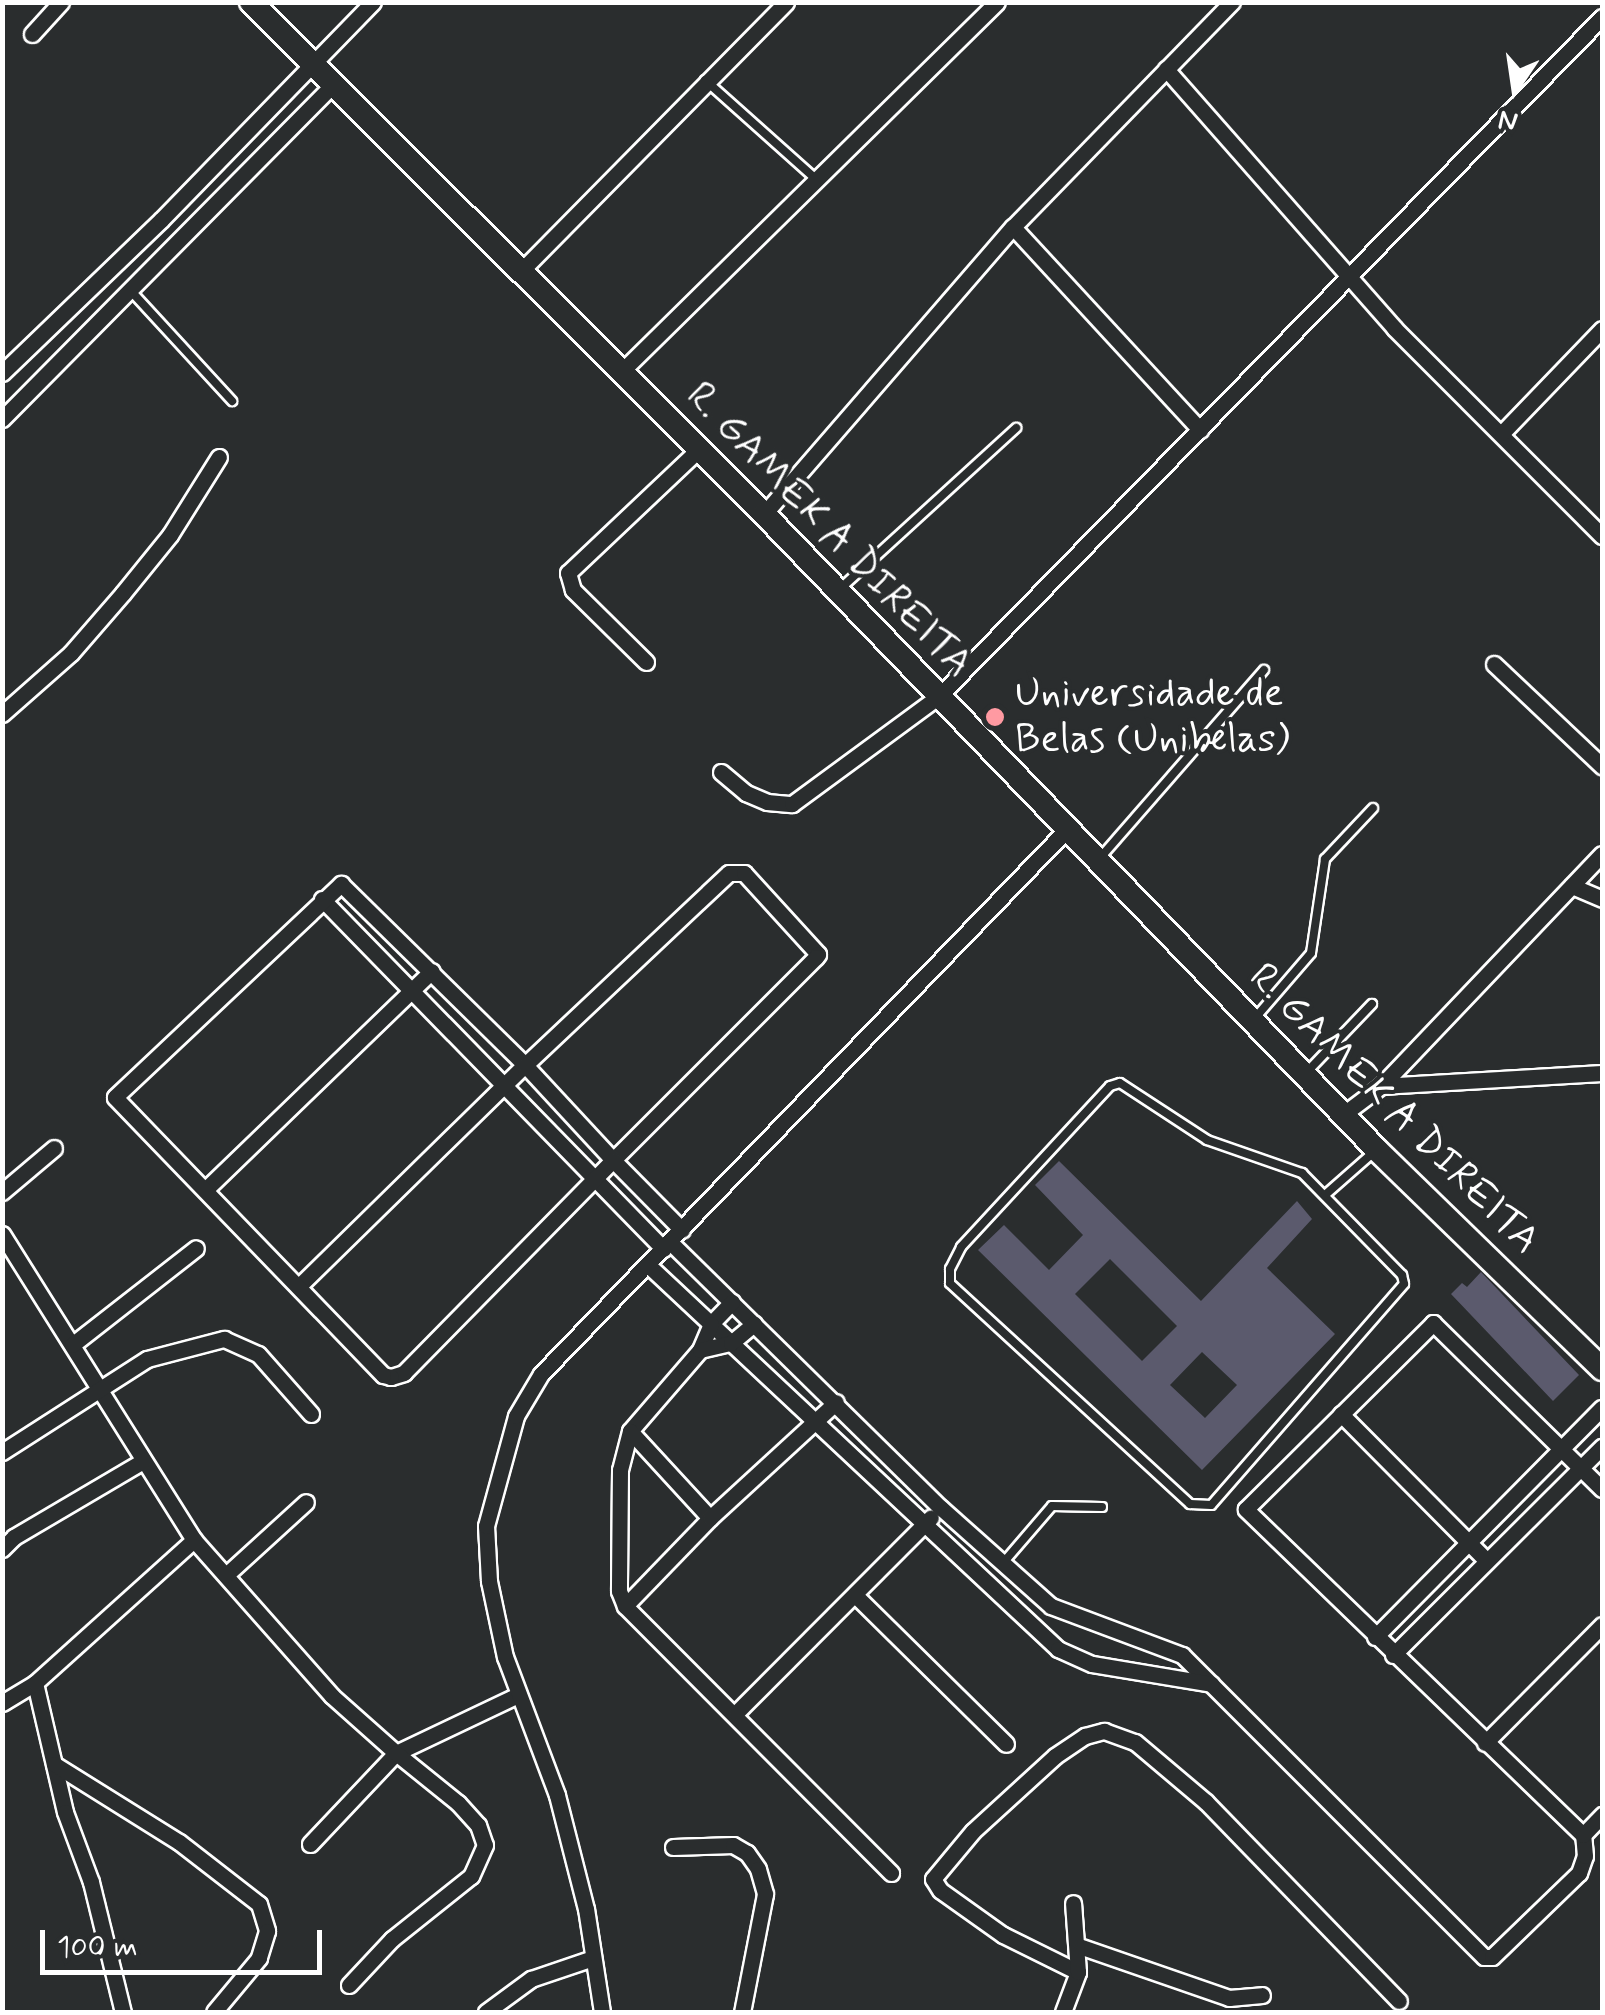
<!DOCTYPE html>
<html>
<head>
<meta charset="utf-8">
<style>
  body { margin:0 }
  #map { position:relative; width:1605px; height:2015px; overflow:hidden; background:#2a2d2e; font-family:Mynerve,sans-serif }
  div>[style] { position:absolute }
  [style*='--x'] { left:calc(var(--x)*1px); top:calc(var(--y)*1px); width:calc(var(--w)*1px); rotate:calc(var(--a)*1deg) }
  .building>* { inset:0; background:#5b5a6d }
  .roads { filter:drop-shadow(2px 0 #fff) drop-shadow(-2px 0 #fff) drop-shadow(0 2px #fff) drop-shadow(0 -2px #fff) }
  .service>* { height:8px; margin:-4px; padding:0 4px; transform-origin:4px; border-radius:4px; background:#2a2d2e }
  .minor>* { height:15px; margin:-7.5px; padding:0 7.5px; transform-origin:7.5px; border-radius:7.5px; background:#2a2d2e }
  .secondary>* { height:22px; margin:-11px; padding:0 11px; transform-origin:11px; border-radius:11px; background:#2a2d2e }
  .dots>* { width:28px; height:28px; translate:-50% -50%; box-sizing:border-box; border:5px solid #2a2d2e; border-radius:50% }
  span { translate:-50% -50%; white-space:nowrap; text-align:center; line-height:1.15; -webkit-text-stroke:8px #2a2d2e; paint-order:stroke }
  .street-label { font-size:40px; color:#fff }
  .poi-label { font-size:40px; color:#fff }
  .left { translate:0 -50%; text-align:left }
  .frame { position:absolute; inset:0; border:5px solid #fff; pointer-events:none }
  .north { position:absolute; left:1465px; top:40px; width:100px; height:100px; -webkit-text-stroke:8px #2a2d2e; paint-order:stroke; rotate:193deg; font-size:28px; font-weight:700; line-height:40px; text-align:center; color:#fff }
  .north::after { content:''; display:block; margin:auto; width:35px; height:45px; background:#fff; clip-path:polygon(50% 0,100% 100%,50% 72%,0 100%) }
  .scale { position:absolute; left:40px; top:1930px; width:282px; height:45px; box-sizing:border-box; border:5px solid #fff; border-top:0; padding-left:12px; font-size:30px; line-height:35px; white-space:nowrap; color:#fff; -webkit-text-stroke:8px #2a2d2e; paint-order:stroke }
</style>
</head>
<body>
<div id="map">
  <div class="building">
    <i style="clip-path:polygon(evenodd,1059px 1161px,1201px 1301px,1297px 1201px,1312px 1219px,1267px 1268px,1335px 1334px,1202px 1470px,978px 1250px,1004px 1225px,1049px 1270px,1083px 1235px,1035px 1185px,1059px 1161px,1110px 1259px,1177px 1326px,1142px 1361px,1075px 1294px,1110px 1259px,1059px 1161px,1202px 1352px,1237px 1385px,1205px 1418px,1170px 1385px,1202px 1352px)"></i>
    <i style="clip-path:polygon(1481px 1272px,1579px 1375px,1553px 1401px,1451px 1294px,1462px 1283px,1467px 1287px)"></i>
  </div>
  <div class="roads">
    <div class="service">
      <i style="--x:705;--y:80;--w:152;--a:41.8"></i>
      <i style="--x:130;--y:290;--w:151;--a:47.4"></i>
      <i style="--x:842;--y:587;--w:236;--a:-42.4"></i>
      <i style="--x:1099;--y:859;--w:251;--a:-48.9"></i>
      <i style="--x:1256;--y:1017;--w:84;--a:-49.3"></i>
      <i style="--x:1311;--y:953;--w:95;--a:-81.5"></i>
      <i style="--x:1325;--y:859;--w:70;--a:-46.7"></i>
      <i style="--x:1305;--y:1074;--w:97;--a:-46.3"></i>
      <i style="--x:1120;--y:1083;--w:104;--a:33.2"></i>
      <i style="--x:1207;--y:1140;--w:101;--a:19.2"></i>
      <i style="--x:1302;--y:1173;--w:143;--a:45.6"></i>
      <i style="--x:1402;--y:1275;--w:9;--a:77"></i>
      <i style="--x:1404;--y:1284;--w:293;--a:131.1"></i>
      <i style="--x:1211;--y:1505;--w:21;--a:-177"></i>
      <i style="--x:1190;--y:1504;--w:326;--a:-137.4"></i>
      <i style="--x:950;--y:1283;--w:14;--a:-90"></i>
      <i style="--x:950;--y:1269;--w:25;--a:-63"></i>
      <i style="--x:961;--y:1247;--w:219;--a:-47.2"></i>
      <i style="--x:1110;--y:1086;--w:10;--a:-17"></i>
      <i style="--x:1325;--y:1195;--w:65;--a:-41.3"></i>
      <i style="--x:1003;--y:1563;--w:75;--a:-49.3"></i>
      <i style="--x:1052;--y:1506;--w:50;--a:1.1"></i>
    </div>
    <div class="minor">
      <i style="--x:32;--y:34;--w:43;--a:-47.8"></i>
      <i style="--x:1166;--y:69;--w:345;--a:48.6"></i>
      <i style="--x:1394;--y:328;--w:294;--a:45"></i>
      <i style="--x:1013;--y:227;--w:276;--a:47.3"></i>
      <i style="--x:520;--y:272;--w:379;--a:-45.4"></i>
      <i style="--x:622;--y:371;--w:526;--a:-44.54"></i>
      <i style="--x:2;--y:373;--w:221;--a:-43.9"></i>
      <i style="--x:161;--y:220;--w:304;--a:-45.8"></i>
      <i style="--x:2;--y:419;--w:470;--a:-45.3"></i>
      <i style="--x:1502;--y:433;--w:144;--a:-46.1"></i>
      <i style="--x:764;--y:514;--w:380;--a:-49.1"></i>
      <i style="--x:1013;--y:227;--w:314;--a:-45.8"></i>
      <i style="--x:646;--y:662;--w:103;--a:-135.4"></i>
      <i style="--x:573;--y:590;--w:18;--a:-106"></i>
      <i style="--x:568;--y:573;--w:179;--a:-43.4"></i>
      <i style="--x:1494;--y:664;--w:149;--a:43.4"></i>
      <i style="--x:2;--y:714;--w:92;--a:-41.5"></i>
      <i style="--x:71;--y:653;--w:79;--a:-49.1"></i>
      <i style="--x:123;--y:593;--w:75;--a:-51"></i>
      <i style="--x:170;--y:535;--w:92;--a:-57.9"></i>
      <i style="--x:721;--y:772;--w:33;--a:40"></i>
      <i style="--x:746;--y:793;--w:23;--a:23"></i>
      <i style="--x:767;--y:802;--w:25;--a:5"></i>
      <i style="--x:792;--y:804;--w:182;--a:-36.3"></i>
      <i style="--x:939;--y:696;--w:949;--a:-45.68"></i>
      <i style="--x:1572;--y:886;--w:33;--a:23"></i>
      <i style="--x:322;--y:899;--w:489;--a:45.7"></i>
      <i style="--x:1381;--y:1086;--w:221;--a:-3.4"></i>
      <i style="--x:1345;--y:1113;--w:45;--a:-36.9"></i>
      <i style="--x:1381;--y:1086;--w:320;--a:-46.4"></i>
      <i style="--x:205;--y:1190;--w:315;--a:-44"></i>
      <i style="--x:2;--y:1192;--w:68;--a:-40.2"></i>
      <i style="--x:2;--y:1234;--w:361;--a:57.9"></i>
      <i style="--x:194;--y:1540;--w:208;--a:48.5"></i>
      <i style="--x:332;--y:1696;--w:86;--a:41.7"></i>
      <i style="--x:396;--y:1753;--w:135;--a:-25.4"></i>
      <i style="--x:670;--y:1242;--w:380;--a:44.5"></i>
      <i style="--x:941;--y:1508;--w:147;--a:41.7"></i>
      <i style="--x:1051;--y:1606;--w:140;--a:20.5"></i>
      <i style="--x:1182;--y:1655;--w:427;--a:45"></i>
      <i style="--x:1484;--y:1957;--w:8;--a:0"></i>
      <i style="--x:1492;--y:1957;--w:121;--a:-44"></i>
      <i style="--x:1579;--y:1873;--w:18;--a:-71"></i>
      <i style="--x:1585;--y:1856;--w:21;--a:-95"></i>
      <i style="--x:1583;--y:1835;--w:469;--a:-136"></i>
      <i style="--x:1246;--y:1509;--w:264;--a:-44.8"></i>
      <i style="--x:1433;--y:1323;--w:237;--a:44.5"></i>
      <i style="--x:648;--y:1265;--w:562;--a:43.12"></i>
      <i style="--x:1058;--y:1649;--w:37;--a:24"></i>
      <i style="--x:1092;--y:1664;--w:121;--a:9.5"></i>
      <i style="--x:299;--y:1286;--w:316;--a:-44.4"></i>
      <i style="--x:525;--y:1065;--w:280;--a:-43.3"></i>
      <i style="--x:729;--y:873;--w:15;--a:0"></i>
      <i style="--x:744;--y:873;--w:110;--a:47.6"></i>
      <i style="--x:818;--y:954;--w:4;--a:124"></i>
      <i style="--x:816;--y:957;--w:287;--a:135"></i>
      <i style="--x:613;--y:1160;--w:298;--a:134.5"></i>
      <i style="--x:404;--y:1373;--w:14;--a:163"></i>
      <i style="--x:391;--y:1377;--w:8;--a:-166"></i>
      <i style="--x:383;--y:1375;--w:386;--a:-134"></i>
      <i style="--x:115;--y:1097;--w:311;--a:-43.3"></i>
      <i style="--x:341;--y:884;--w:258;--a:44.5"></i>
      <i style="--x:525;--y:1065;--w:129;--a:47.2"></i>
      <i style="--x:613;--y:1160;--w:98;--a:45.4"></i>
      <i style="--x:732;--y:1302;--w:30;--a:134"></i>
      <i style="--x:711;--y:1324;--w:28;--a:113"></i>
      <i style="--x:700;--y:1350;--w:107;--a:130.8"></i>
      <i style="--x:630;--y:1431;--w:40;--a:104.4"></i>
      <i style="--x:620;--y:1470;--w:121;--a:90.5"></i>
      <i style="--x:619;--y:1591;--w:16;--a:68"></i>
      <i style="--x:625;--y:1606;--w:377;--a:45.1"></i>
      <i style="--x:72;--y:1345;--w:157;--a:-38"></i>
      <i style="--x:700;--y:1350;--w:32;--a:-13"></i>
      <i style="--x:731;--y:1343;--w:30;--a:-40"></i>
      <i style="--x:1341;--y:1414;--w:207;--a:45.2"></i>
      <i style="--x:630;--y:1431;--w:118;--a:47.4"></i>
      <i style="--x:2;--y:1452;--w:172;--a:-32.7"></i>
      <i style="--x:147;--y:1359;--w:80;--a:-14.6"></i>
      <i style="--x:224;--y:1339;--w:37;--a:24"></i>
      <i style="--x:258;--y:1354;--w:80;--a:48.5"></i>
      <i style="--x:2;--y:1549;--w:17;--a:-45"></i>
      <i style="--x:14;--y:1537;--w:150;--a:-30.5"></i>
      <i style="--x:226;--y:1575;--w:108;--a:-42.4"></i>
      <i style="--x:855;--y:1595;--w:212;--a:44.6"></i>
      <i style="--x:625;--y:1606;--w:122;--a:-46"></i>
      <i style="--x:710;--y:1518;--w:171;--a:-42.6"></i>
      <i style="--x:1375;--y:1637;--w:322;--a:-45.3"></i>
      <i style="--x:1393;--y:1655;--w:295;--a:-44.9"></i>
      <i style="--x:35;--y:1683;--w:132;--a:76.9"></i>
      <i style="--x:65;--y:1812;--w:75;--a:69.6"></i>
      <i style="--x:91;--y:1882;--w:134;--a:76.2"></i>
      <i style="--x:2;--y:1703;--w:39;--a:-31"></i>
      <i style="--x:35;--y:1683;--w:214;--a:-42"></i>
      <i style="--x:736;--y:1713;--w:276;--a:-45.1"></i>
      <i style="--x:1485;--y:1743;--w:166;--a:-45.2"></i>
      <i style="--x:54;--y:1764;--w:147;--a:32"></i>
      <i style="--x:179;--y:1842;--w:101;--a:37.8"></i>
      <i style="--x:259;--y:1904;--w:28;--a:73"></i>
      <i style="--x:267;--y:1931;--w:28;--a:107"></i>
      <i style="--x:259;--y:1958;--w:70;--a:129.8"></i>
      <i style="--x:1583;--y:1835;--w:28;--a:-46"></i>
      <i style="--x:310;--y:1844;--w:125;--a:-46.6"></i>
      <i style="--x:396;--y:1753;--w:80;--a:38.9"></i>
      <i style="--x:458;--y:1803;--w:30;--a:48"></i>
      <i style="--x:478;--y:1825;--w:21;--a:71"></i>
      <i style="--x:485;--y:1845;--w:34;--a:114"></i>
      <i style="--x:471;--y:1876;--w:101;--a:141.4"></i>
      <i style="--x:392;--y:1939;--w:63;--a:133.1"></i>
      <i style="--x:673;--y:1847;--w:60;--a:-1.9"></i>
      <i style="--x:733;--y:1845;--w:16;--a:30"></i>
      <i style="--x:747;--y:1853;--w:19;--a:55"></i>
      <i style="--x:758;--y:1869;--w:26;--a:74"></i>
      <i style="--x:765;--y:1894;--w:120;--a:101"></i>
      <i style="--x:1079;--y:1946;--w:159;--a:19.1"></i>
      <i style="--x:1229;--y:1998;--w:33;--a:-5"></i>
      <i style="--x:1078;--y:1972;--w:84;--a:-153.7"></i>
      <i style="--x:1003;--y:1935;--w:77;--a:-144.5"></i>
      <i style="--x:940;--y:1890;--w:13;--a:-122"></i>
      <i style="--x:933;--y:1879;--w:62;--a:-50.2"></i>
      <i style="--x:973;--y:1831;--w:111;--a:-42.4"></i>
      <i style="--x:1055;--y:1756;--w:36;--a:-34"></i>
      <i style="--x:1085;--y:1736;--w:20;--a:-15"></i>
      <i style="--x:1104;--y:1731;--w:33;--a:20"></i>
      <i style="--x:1135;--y:1742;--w:93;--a:40.2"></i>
      <i style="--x:1206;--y:1802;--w:277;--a:45.9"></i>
      <i style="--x:486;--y:2012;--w:56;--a:-36.3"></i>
      <i style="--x:531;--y:1979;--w:65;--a:-18.7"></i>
      <i style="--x:602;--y:2012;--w:104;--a:-98.8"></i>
      <i style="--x:586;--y:1909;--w:118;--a:-104.3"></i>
      <i style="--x:557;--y:1795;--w:147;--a:-110.6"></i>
      <i style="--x:505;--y:1657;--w:78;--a:-101.9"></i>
      <i style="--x:489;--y:1581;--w:55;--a:-93.1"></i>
      <i style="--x:486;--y:1526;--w:114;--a:-74.7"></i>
      <i style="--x:516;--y:1416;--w:49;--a:-59.2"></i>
      <i style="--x:541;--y:1374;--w:760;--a:-46.01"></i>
      <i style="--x:1063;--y:2012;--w:43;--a:-69.4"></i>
      <i style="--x:1078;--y:1972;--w:69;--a:-94.1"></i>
    </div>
    <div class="secondary">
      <i style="--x:251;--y:2;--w:725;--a:44.94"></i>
      <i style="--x:764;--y:514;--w:883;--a:46.05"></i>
      <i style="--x:1377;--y:1150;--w:314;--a:44.2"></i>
    </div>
  </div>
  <div class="dots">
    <i style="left:995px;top:717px;background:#ff9aa2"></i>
  </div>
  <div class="street-label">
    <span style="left:829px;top:530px;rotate:46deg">R. GAMEK A DIREITA</span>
    <span style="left:1394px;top:1109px;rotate:45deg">R. GAMEK A DIREITA</span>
  </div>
  <div class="poi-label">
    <span class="left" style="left:1015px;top:717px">Universidade de<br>Belas (Unibelas)</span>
  </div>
  <div class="frame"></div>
  <div class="north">N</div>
  <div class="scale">100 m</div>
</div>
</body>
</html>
